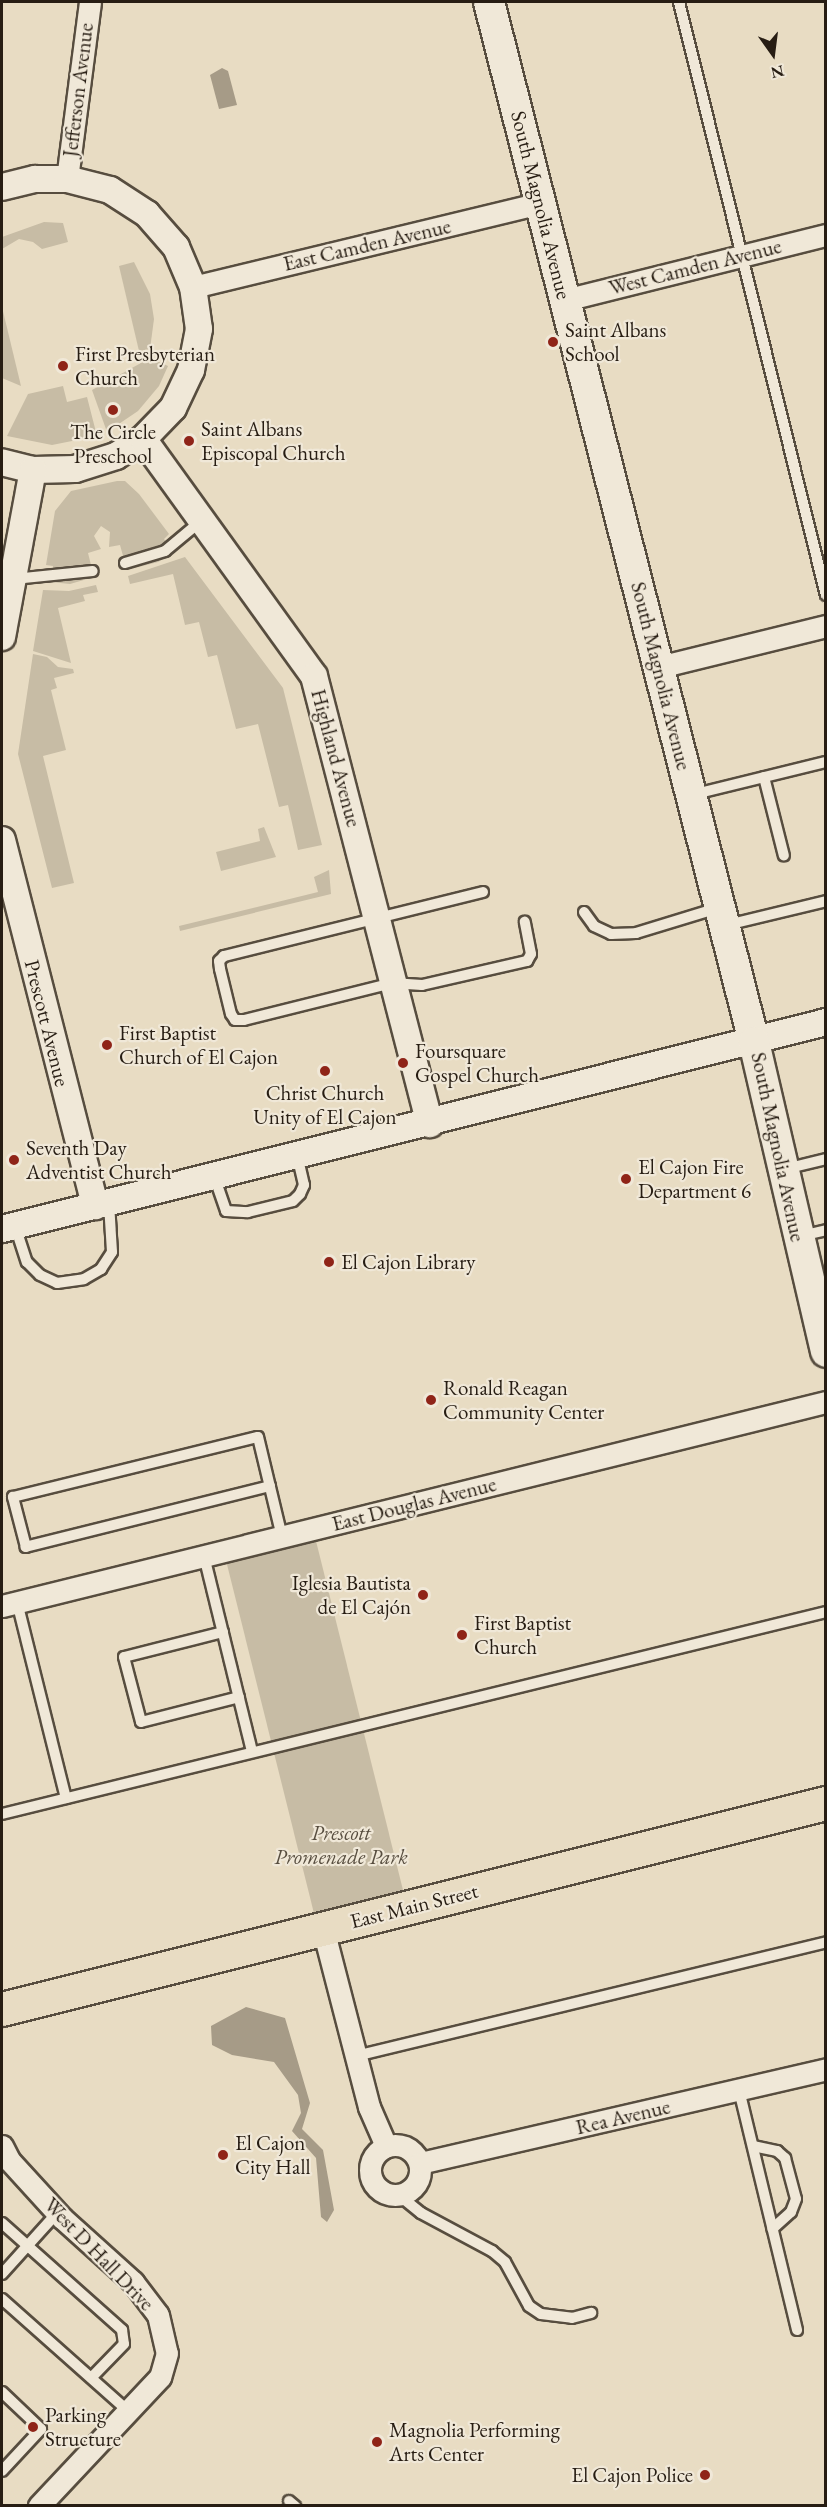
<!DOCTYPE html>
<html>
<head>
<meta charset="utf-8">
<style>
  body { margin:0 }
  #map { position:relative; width:827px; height:2507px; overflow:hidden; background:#e8dcc3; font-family:"EB Garamond",serif }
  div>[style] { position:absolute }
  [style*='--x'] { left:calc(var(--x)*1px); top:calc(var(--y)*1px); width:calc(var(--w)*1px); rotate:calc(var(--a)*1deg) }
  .green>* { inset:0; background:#c7bca5; transform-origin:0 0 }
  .water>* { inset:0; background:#a69b87 }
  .roads { filter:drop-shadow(2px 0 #574d3f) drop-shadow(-2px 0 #574d3f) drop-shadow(0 2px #574d3f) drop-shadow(0 -2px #574d3f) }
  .service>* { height:10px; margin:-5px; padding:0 5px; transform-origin:5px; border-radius:5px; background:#f0e8d8 }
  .minor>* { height:21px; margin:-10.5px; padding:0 10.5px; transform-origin:10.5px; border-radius:10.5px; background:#f0e8d8 }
  .minor>.ring { margin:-10.5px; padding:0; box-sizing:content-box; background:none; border:21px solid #f0e8d8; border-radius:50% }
  .tertiary>* { height:26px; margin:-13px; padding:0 13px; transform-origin:13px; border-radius:13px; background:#f0e8d8 }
  .secondary>* { height:30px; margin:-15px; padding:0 15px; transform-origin:15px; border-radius:15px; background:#f0e8d8 }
  .primary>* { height:33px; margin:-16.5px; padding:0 16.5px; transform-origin:16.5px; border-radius:16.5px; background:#e8dcc3 }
  .dots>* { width:16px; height:16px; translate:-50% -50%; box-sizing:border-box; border:3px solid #f0e8d8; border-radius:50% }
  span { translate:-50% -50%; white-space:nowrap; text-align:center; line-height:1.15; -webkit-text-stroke:4.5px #f0e8d8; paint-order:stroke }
  .street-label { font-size:21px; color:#271d13 }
  .poi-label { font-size:21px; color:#271d13 }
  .left { translate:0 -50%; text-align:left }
  .right { translate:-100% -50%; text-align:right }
  .park-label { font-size:21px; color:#574d3f; font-style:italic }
  .frame { position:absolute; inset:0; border:3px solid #271d13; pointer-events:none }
  .north { position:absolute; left:743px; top:24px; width:60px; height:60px; -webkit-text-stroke:4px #f0e8d8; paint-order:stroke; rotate:166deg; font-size:16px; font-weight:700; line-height:24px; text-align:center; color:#271d13 }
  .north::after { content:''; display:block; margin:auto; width:21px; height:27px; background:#271d13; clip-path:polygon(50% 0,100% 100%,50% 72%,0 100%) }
</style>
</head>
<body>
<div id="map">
  <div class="green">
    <i style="clip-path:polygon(44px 222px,63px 223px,68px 242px,42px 249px,33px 242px,19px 239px,2px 249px,2px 237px)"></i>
    <i style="clip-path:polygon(134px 262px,150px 294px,154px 319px,150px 349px,139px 351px,119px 266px)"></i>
    <i style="clip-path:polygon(2px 307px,21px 386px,2px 378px)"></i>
    <i style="clip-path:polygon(150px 358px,168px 366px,159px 386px,138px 411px,107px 432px,92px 390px)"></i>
    <i style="clip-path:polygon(63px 386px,67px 402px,87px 397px,97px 436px,52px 445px,7px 436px,28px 394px)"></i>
    <i style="clip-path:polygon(117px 481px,125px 481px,139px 494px,169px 534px,164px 539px,174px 553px,158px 562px,127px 570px,120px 545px,109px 547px,110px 532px,101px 526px,94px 536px,101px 549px,88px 553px,94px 577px,70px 584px,51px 582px,53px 566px,46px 565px,55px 511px,71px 491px)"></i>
    <i style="clip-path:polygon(185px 557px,283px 688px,322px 845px,298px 850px,288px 805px,279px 807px,258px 724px,236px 729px,217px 655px,208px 657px,199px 622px,185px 625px,173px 574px,130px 584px,128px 576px)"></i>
    <i style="clip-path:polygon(96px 585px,98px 592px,83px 595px,85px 601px,58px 608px,71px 663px,33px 651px,43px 590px,69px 591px)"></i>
    <i style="clip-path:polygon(33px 654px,47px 657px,58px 667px,73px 669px,74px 673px,54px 678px,57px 688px,51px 690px,66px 750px,43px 756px,74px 883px,52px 888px,18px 754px)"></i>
    <i style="clip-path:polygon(264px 827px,276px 857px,221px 871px,216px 852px,260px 841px,258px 829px)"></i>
    <i style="clip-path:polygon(329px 870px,331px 894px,180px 931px,179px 926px,318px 892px,314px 877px)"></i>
    <i style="left:313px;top:1529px;width:382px;height:92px;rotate:76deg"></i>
  </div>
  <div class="water">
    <i style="clip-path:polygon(222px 68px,228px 71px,237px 105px,219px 109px,210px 75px)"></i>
    <i style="clip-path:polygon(246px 2007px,285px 2018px,310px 2103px,302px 2129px,323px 2150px,334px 2210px,327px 2222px,321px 2217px,316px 2158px,292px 2131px,301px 2113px,298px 2095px,274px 2062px,232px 2055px,212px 2045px,211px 2026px)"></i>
  </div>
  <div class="roads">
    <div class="service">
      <i style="--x:679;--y:2;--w:611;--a:76.08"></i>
      <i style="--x:125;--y:563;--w:42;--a:-16.7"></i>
      <i style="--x:165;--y:551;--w:47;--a:-39.8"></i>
      <i style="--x:14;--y:579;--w:79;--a:-5.8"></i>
      <i style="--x:764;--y:777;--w:81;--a:75.8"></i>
      <i style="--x:691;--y:795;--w:138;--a:-13.8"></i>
      <i style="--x:483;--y:892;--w:267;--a:166.1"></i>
      <i style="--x:224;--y:956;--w:7;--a:135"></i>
      <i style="--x:219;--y:961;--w:8;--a:83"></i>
      <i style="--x:220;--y:969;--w:46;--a:76.3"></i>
      <i style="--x:231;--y:1014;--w:7;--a:56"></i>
      <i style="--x:235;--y:1020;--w:9;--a:0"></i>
      <i style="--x:244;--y:1020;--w:153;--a:-14"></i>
      <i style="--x:392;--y:983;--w:30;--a:4"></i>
      <i style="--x:422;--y:985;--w:108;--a:-12.9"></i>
      <i style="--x:527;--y:961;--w:8;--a:-60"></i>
      <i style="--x:531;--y:954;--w:33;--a:-101"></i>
      <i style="--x:584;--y:912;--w:17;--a:54"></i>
      <i style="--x:594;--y:926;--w:19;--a:25"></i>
      <i style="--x:611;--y:934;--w:25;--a:-2"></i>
      <i style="--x:636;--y:933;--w:86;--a:-17"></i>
      <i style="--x:727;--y:925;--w:102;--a:-13.6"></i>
      <i style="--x:785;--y:1169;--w:42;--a:-13.7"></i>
      <i style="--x:214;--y:1176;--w:37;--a:71"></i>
      <i style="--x:226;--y:1211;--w:22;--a:3"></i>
      <i style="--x:248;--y:1212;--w:46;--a:-13.7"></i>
      <i style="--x:293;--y:1201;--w:10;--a:-45"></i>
      <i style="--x:300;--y:1194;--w:10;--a:-66"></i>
      <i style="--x:304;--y:1185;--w:31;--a:-103"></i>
      <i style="--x:15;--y:1226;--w:38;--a:72"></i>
      <i style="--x:27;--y:1262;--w:18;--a:45"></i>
      <i style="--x:40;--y:1275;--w:19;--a:25"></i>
      <i style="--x:57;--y:1283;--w:27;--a:-8"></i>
      <i style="--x:84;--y:1279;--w:20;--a:-30"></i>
      <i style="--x:101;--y:1269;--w:20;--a:-57"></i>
      <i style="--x:112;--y:1252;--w:49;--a:-93.5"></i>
      <i style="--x:801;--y:1236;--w:26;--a:-13"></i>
      <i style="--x:270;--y:1486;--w:252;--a:166"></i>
      <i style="--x:26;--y:1547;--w:52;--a:-104.6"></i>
      <i style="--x:13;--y:1497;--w:252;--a:-13.8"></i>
      <i style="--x:258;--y:1437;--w:103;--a:76.5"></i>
      <i style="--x:204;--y:1556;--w:201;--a:76.2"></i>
      <i style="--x:17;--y:1602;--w:202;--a:76"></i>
      <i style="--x:223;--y:1632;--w:102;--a:165.8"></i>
      <i style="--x:124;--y:1657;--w:67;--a:75.3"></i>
      <i style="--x:141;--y:1722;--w:101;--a:-14.3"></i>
      <i style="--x:2;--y:1814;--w:848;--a:-13.77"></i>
      <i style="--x:356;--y:2056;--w:484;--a:-13.6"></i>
      <i style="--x:739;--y:2090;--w:247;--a:76.4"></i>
      <i style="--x:753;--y:2146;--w:25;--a:12"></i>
      <i style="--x:777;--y:2151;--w:11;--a:41"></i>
      <i style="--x:785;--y:2158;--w:42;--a:75"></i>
      <i style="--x:796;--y:2199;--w:14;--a:111"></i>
      <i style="--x:791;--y:2212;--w:25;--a:138"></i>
      <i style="--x:400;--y:2196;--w:27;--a:39"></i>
      <i style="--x:421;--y:2213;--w:81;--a:28.2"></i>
      <i style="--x:492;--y:2251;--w:17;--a:40"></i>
      <i style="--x:505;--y:2262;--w:50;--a:61.4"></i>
      <i style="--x:529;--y:2306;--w:14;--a:34"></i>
      <i style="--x:541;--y:2314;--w:31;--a:7"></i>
      <i style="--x:572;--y:2318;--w:20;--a:-15"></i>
      <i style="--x:2;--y:2223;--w:161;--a:41.7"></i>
      <i style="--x:122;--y:2330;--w:14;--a:82"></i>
      <i style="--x:124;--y:2344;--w:47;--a:134.1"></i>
      <i style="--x:2;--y:2274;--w:82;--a:-48"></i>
      <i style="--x:2;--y:2299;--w:169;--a:41.6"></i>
      <i style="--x:2;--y:2392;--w:54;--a:43.5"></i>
      <i style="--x:41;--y:2429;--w:57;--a:132.9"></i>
      <i style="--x:289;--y:2501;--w:8;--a:40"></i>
    </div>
    <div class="minor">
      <i style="--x:67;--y:179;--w:178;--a:-82.6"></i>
      <i style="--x:193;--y:287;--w:357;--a:-13.6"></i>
      <i style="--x:565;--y:300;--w:269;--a:-14"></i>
      <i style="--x:659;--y:667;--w:172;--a:-13.8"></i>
      <i style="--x:2;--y:1606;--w:849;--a:-13.91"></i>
      <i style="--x:323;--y:1929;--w:184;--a:75.5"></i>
      <i style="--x:369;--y:2107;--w:43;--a:66.4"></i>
      <i class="ring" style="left:370px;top:2145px;width:29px;height:29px"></i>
      <i style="--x:2;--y:2146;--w:16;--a:63"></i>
      <i style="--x:9;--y:2160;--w:79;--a:47.6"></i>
      <i style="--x:62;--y:2218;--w:96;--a:42"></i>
      <i style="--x:133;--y:2282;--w:41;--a:52.9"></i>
      <i style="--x:158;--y:2315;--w:39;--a:77"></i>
      <i style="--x:167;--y:2353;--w:25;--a:106"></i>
      <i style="--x:160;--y:2377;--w:177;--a:133.2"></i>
      <i style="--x:420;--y:2163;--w:417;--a:-13"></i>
    </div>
    <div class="tertiary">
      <i style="--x:2;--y:187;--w:34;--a:-14"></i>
      <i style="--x:35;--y:179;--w:32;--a:0"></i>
      <i style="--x:67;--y:179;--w:44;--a:14.3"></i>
      <i style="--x:110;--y:190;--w:44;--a:33"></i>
      <i style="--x:147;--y:214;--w:44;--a:48.7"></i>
      <i style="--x:176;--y:247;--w:43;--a:67"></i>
      <i style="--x:193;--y:287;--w:42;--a:81.9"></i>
      <i style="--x:199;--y:329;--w:42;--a:101"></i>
      <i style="--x:191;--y:370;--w:42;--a:115.3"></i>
      <i style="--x:173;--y:408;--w:43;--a:134.1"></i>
      <i style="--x:143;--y:439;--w:32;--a:148"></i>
      <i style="--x:116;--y:456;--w:43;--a:162.4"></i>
      <i style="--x:75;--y:469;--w:42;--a:178.6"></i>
      <i style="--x:33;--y:470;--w:32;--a:-166"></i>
      <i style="--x:143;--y:439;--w:292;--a:54.2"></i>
      <i style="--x:314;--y:676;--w:463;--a:75.5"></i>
      <i style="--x:2;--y:637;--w:170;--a:-79.5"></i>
      <i style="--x:2;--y:840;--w:378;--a:75.7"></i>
      <i style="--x:2;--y:1229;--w:850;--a:-14.1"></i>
    </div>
    <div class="secondary">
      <i style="--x:489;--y:2;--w:1073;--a:75.7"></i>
      <i style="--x:754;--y:1042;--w:318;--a:76.9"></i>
    </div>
    <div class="primary">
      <i style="--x:2;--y:2009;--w:849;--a:-14.04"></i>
    </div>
  </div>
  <div class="dots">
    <i style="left:553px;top:342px;background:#8f2418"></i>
    <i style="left:63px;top:366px;background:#8f2418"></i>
    <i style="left:113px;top:410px;background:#8f2418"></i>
    <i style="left:189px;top:441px;background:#8f2418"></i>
    <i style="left:107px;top:1045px;background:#8f2418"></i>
    <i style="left:403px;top:1063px;background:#8f2418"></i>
    <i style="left:325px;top:1071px;background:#8f2418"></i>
    <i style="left:14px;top:1160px;background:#8f2418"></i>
    <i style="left:626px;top:1179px;background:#8f2418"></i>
    <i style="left:329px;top:1262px;background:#8f2418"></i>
    <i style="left:431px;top:1400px;background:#8f2418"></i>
    <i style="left:423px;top:1595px;background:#8f2418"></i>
    <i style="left:462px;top:1635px;background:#8f2418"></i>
    <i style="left:223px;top:2155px;background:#8f2418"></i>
    <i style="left:33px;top:2427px;background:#8f2418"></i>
    <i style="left:377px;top:2442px;background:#8f2418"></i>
    <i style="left:705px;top:2475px;background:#8f2418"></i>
  </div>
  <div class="street-label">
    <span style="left:78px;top:90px;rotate:-83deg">Jefferson Avenue</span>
    <span style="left:541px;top:205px;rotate:76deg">South Magnolia Avenue</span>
    <span style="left:367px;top:245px;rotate:-13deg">East Camden Avenue</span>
    <span style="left:695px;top:267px;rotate:-14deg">West Camden Avenue</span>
    <span style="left:661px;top:676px;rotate:76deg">South Magnolia Avenue</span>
    <span style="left:336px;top:758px;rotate:75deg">Highland Avenue</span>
    <span style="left:47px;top:1023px;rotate:76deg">Prescott Avenue</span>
    <span style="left:778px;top:1147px;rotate:78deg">South Magnolia Avenue</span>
    <span style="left:414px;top:1504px;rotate:-14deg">East Douglas Avenue</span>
    <span style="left:414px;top:1906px;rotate:-14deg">East Main Street</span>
    <span style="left:623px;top:2117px;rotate:-13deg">Rea Avenue</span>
    <span style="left:99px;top:2254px;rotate:46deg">West D Hall Drive</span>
  </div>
  <div class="poi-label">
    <span class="left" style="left:565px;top:342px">Saint Albans<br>School</span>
    <span class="left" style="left:75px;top:366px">First Presbyterian<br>Church</span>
    <span class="left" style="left:201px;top:441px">Saint Albans<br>Episcopal Church</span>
    <span style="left:113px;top:444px">The Circle<br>Preschool</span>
    <span class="left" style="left:119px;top:1045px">First Baptist<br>Church of El Cajon</span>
    <span class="left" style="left:415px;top:1063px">Foursquare<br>Gospel Church</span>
    <span style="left:325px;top:1105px">Christ Church<br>Unity of El Cajon</span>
    <span class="left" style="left:26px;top:1160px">Seventh Day<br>Adventist Church</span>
    <span class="left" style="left:638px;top:1179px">El Cajon Fire<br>Department 6</span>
    <span class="left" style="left:341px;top:1262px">El Cajon Library</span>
    <span class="left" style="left:443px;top:1400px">Ronald Reagan<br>Community Center</span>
    <span class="right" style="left:411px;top:1595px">Iglesia Bautista<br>de El Cajón</span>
    <span class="left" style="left:474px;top:1635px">First Baptist<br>Church</span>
    <span class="left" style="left:235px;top:2155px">El Cajon<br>City Hall</span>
    <span class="left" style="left:45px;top:2427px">Parking<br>Structure</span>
    <span class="left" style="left:389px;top:2442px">Magnolia Performing<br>Arts Center</span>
    <span class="right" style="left:693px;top:2475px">El Cajon Police</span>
  </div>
  <div class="park-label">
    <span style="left:341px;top:1845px">Prescott<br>Promenade Park</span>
  </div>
  <div class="frame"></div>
  <div class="north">N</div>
</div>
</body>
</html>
